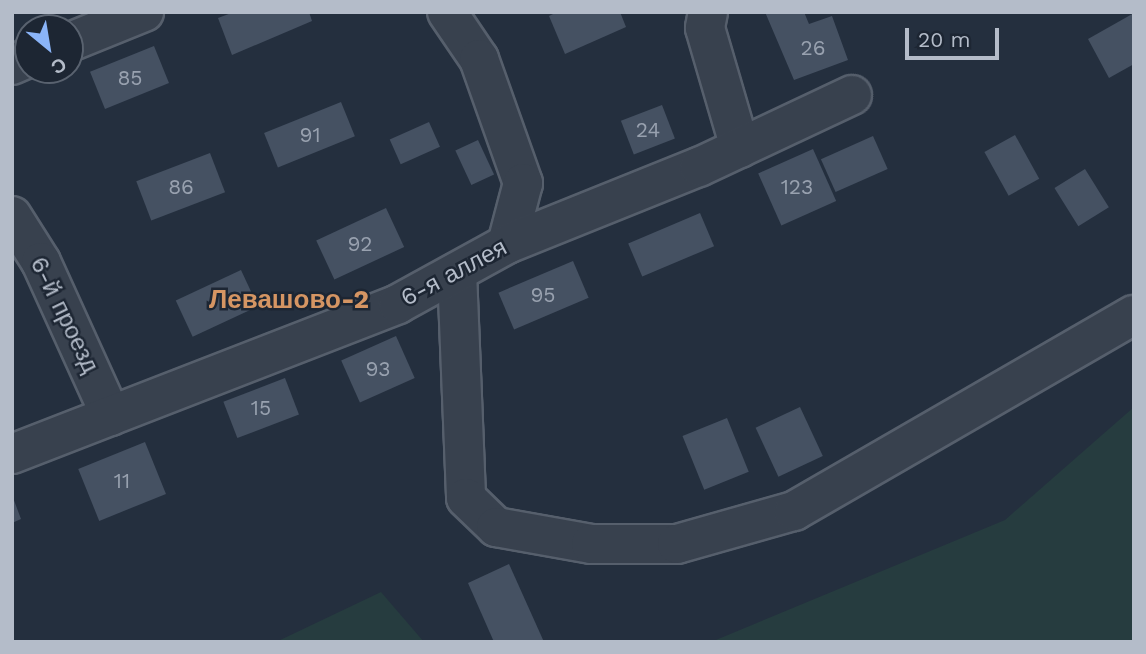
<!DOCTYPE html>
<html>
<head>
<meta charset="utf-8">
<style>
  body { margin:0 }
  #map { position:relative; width:1146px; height:654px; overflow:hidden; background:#242f3e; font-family:"Work Sans",sans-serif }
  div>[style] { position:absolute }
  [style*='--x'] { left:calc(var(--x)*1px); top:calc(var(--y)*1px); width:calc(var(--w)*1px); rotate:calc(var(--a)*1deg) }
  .green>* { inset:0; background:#263c3f }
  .building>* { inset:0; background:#455162; transform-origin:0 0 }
  .roads { filter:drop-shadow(2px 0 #565f6c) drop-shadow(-2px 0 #565f6c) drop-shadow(0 2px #565f6c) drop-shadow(0 -2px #565f6c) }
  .minor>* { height:38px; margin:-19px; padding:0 19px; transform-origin:19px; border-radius:19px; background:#38414e }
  span { translate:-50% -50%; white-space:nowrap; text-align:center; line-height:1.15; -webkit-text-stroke:5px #1d2633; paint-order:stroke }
  .number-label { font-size:21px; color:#98a1af }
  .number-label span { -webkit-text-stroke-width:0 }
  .street-label { font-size:24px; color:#b4bcc9 }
  .neighbourhood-label { font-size:26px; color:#d59563; font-weight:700 }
  .frame { position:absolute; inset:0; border:14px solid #b4bcc9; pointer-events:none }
  .north { position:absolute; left:14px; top:14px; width:70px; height:70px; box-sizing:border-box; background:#1d2633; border:2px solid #59626f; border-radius:50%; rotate:150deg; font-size:19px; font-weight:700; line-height:28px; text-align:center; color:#b4bcc9 }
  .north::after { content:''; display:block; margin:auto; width:24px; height:32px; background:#8ab4f8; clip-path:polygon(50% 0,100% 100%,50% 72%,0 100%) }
  .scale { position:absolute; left:905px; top:28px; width:94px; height:32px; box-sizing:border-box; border:4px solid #b4bcc9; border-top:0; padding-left:9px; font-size:21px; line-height:24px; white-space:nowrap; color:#b4bcc9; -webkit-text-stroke:5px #1d2633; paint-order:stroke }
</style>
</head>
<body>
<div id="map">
  <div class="green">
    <i style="clip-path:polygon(1134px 407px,1134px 642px,711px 642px,1005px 520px)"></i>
    <i style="clip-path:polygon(381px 592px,424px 642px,276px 642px)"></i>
  </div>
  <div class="building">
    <i style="clip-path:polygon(234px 12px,309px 12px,312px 21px,232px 55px,218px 18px)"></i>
    <i style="clip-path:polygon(557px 12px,620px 12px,626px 27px,565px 54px,549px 16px)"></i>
    <i style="clip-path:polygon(765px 12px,804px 12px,809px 24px,832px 16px,848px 60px,794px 80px)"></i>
    <i style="clip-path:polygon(1134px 13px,1134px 64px,1109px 78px,1088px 39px)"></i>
    <i style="left:154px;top:46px;width:40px;height:69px;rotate:68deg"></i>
    <i style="left:341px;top:102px;width:37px;height:83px;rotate:68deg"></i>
    <i style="left:662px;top:105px;width:36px;height:44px;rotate:69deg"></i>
    <i style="left:429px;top:122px;width:27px;height:43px;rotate:66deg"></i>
    <i style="left:1015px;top:135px;width:50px;height:35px;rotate:61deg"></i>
    <i style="left:873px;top:136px;width:36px;height:57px;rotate:66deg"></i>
    <i style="left:478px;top:140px;width:38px;height:25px;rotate:65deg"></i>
    <i style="left:813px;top:149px;width:57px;height:60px;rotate:66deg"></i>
    <i style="left:210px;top:153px;width:42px;height:79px;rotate:69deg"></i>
    <i style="left:1085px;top:169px;width:45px;height:36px;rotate:58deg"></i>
    <i style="left:386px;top:208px;width:43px;height:77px;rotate:65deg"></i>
    <i style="left:700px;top:213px;width:36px;height:78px;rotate:67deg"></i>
    <i style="left:573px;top:261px;width:40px;height:81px;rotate:67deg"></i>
    <i style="left:241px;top:270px;width:40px;height:72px;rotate:65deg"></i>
    <i style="left:396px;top:336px;width:46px;height:60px;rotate:66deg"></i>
    <i style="left:285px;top:378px;width:39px;height:66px;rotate:69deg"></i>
    <i style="left:800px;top:407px;width:54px;height:49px;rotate:65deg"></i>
    <i style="left:727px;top:418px;width:58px;height:48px;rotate:68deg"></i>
    <i style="left:145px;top:442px;width:56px;height:72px;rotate:68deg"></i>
    <i style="clip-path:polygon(12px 495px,21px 519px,12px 523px)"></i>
    <i style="clip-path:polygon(509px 564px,544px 642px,494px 642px,468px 583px)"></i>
  </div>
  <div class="roads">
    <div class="minor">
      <i style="--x:447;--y:12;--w:57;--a:55.8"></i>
      <i style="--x:479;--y:59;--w:132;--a:70.5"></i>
      <i style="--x:523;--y:183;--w:63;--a:104.7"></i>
      <i style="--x:708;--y:12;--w:16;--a:101"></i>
      <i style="--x:705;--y:28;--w:125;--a:73.7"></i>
      <i style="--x:70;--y:42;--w:80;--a:-22.1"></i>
      <i style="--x:12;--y:65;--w:17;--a:-24"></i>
      <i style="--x:12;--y:216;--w:54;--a:57.8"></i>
      <i style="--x:41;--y:262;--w:169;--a:65.6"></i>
      <i style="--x:457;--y:272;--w:226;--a:87.7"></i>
      <i style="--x:466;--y:498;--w:42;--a:44"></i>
      <i style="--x:496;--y:527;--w:97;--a:10.1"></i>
      <i style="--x:591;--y:544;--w:86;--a:0"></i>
      <i style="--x:677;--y:544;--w:122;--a:-15.8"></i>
      <i style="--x:794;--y:511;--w:392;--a:-30"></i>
      <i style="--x:12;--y:454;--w:414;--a:-21.2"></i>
      <i style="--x:398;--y:304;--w:124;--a:-28.8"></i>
      <i style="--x:507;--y:244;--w:207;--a:-21.9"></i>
      <i style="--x:699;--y:167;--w:169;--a:-25.2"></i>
    </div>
  </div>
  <div class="number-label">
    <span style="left:813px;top:48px">26</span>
    <span style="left:130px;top:78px">85</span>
    <span style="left:648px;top:130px">24</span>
    <span style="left:310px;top:135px">91</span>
    <span style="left:181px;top:187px">86</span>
    <span style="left:797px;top:187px">123</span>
    <span style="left:360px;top:244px">92</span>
    <span style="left:543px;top:295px">95</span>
    <span style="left:378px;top:369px">93</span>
    <span style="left:261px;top:408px">15</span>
    <span style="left:122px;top:481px">11</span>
  </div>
  <div class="street-label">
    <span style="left:454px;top:273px;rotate:-28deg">6-я аллея</span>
    <span style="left:64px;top:315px;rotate:64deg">6-й проезд</span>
  </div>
  <div class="neighbourhood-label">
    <span style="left:289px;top:300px">Левашово-2</span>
  </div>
  <div class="frame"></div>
  <div class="north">С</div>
  <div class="scale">20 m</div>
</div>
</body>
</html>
